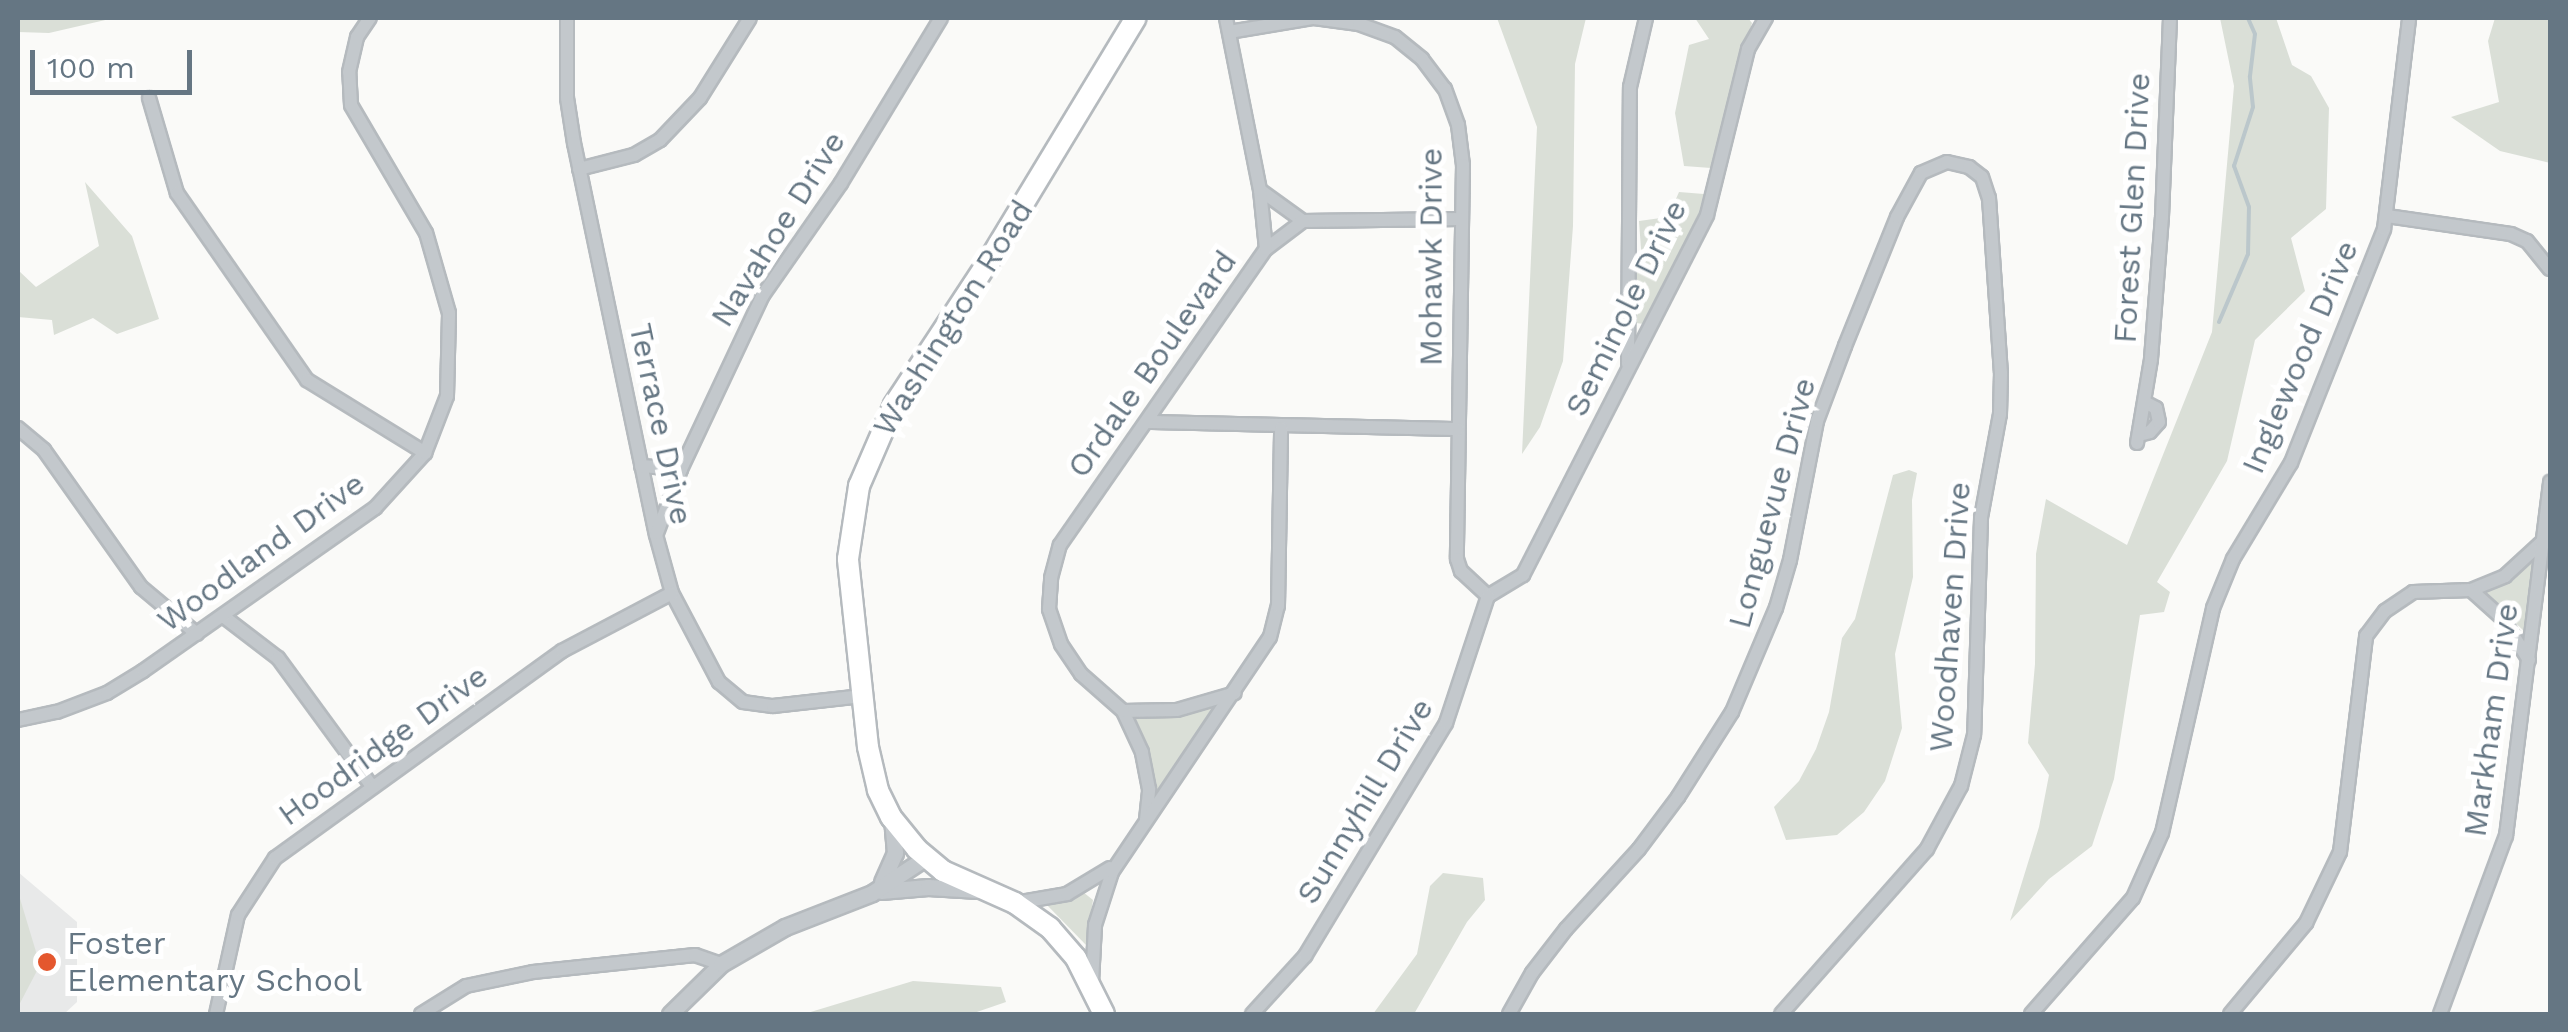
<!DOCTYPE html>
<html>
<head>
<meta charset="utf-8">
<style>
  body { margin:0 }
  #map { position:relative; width:2568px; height:1032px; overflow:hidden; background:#fafaf8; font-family:"Work Sans",sans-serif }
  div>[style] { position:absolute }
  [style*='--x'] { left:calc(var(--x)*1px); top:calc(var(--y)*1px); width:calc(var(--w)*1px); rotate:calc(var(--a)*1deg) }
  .built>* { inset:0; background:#e8e9e9 }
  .green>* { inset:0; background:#dadfd7 }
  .stream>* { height:4px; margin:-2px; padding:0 2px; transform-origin:2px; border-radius:2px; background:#bbc7cb }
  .roads { filter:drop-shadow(2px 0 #b5babe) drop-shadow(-2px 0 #b5babe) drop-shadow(0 2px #b5babe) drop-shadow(0 -2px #b5babe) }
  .minor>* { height:12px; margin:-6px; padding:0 6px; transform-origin:6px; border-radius:6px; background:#c3c8cc }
  .tertiary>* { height:15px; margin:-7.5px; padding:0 7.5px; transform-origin:7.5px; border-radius:7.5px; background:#c3c8cc }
  .primary>* { height:20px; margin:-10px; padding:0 10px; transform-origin:10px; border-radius:10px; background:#fff }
  .dots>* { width:28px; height:28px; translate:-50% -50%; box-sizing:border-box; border:5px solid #fff; border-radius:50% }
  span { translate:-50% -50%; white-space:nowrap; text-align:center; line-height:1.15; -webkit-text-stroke:10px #fff; paint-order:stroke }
  .street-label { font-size:32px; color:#657683 }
  .poi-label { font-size:32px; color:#657683 }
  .left { translate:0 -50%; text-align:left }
  .frame { position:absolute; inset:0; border:20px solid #657683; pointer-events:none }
  .scale { position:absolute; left:30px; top:50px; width:162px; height:45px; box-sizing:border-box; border:5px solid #657683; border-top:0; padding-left:12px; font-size:30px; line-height:35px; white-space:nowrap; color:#657683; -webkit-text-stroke:8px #fff; paint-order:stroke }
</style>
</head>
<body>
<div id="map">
  <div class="built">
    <i style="clip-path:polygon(18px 872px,77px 922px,77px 1002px,64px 1014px,18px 1014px)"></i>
  </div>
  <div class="green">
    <i style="clip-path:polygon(18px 18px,114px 18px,49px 33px,18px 32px)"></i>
    <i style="clip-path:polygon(1586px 18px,1575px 64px,1573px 226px,1563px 361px,1540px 427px,1522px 454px,1537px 127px,1497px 18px)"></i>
    <i style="clip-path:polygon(1695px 18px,1748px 18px,1752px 23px,1711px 168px,1684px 166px,1675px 113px,1689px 45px,1709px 39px)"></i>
    <i style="clip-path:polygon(2220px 18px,2276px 18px,2292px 65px,2311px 76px,2329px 108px,2326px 209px,2291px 238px,2305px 291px,2255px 340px,2227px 461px,2157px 582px,2170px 592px,2164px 612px,2140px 615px,2114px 779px,2092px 846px,2049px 879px,2010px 921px,2039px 827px,2049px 775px,2028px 743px,2035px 664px,2036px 554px,2046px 499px,2127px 545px,2212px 332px,2234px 86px)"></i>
    <i style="clip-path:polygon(2495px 18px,2550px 18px,2550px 163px,2500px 151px,2451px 117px,2499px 102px,2488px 41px)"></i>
    <i style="clip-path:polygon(85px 182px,132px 236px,159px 319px,117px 334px,93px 318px,54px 335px,52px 320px,18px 317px,18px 270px,36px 287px,99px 246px)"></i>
    <i style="clip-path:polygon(1679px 192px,1704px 194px,1699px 213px,1644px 324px,1636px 323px,1635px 275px,1642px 263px,1639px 221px,1668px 217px)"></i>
    <i style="clip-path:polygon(1909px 470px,1917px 473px,1912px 500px,1913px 577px,1895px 654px,1902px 728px,1885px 781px,1864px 812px,1837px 835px,1786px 840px,1774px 807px,1799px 781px,1816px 749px,1829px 712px,1842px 638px,1855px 619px,1893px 475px)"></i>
    <i style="clip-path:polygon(2531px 560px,2535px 562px,2526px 633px,2484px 593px)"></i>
    <i style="clip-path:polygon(1223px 703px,1156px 797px,1149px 751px,1132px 713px)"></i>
    <i style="clip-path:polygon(1443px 873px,1483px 878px,1485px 900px,1467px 922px,1414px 1014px,1373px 1014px,1417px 954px,1430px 886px)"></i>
    <i style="clip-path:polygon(18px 892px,40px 965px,18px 1007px)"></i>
    <i style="clip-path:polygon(1083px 892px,1093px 900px,1086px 945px,1046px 904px)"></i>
    <i style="clip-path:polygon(913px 981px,1001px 987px,1006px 1002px,971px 1014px,804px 1014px)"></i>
  </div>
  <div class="stream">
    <i style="--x:2219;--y:322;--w:74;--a:-66.9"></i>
    <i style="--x:2248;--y:254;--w:47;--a:-88.8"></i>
    <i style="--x:2249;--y:207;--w:44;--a:-110.1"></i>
    <i style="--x:2234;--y:166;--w:62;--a:-72.1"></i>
    <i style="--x:2253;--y:107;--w:31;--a:-96"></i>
    <i style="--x:2250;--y:76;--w:42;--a:-83.2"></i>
    <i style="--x:2255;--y:34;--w:17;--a:-114"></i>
  </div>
  <div class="roads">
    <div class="minor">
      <i style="--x:567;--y:18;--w:80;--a:90"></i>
      <i style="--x:567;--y:98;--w:46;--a:81.2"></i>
      <i style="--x:574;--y:143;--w:400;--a:78.2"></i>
      <i style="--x:656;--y:535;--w:60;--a:74.6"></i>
      <i style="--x:672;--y:593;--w:101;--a:62.2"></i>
      <i style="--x:719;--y:682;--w:31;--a:40"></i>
      <i style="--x:743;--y:702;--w:30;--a:8"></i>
      <i style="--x:773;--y:706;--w:90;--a:-6.4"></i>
      <i style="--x:1229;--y:32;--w:86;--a:-9.4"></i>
      <i style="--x:1314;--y:18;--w:45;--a:7.6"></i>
      <i style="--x:1359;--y:24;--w:38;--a:20"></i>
      <i style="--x:1395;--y:37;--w:35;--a:39"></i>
      <i style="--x:1422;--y:59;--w:38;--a:53"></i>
      <i style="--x:1445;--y:89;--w:38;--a:70"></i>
      <i style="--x:1458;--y:125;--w:40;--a:82.9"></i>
      <i style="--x:1463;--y:165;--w:394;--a:90.9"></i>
      <i style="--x:1457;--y:559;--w:13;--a:72"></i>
      <i style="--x:1461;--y:571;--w:37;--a:43"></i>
      <i style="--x:149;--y:98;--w:99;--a:73.6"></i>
      <i style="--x:177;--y:193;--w:228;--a:55.2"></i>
      <i style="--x:307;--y:380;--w:139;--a:31.7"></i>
      <i style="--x:579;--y:169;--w:57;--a:-14.3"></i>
      <i style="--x:634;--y:155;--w:30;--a:-30"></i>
      <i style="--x:660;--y:140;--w:58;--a:-46.4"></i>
      <i style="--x:700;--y:98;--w:94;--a:-58"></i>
      <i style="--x:1260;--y:190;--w:53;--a:35.8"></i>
      <i style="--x:1303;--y:221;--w:158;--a:-0.7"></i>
      <i style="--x:2387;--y:216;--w:125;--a:8.3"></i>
      <i style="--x:2511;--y:234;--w:17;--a:24"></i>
      <i style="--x:2527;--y:241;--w:36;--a:51"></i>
      <i style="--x:1266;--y:249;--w:46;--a:-37.1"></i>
      <i style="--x:1628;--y:364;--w:277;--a:-89.6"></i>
      <i style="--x:1630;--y:87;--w:71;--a:-76.9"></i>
      <i style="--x:1147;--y:422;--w:311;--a:1.3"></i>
      <i style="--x:18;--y:428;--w:34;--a:40"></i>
      <i style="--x:44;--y:450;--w:168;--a:54.7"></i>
      <i style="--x:141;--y:587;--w:73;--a:40"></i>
      <i style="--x:2139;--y:435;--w:11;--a:-15"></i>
      <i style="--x:2150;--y:432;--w:13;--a:-48"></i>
      <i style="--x:2159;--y:422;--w:14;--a:-102"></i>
      <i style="--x:2156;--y:408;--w:13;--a:-153"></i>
      <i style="--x:2137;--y:443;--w:85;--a:-80.5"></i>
      <i style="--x:2151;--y:359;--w:142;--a:-85.6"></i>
      <i style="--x:2162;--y:217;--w:199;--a:-87.7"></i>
      <i style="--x:641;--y:466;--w:40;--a:4.3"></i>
      <i style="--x:657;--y:533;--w:68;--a:-69.4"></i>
      <i style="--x:681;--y:469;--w:192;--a:-64.8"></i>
      <i style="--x:763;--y:295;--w:136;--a:-55.1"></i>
      <i style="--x:841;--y:183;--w:193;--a:-58.8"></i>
      <i style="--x:2471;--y:590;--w:37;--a:-22"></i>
      <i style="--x:2505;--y:576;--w:53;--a:-42.7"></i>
      <i style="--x:1488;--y:596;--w:41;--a:-31"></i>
      <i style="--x:1523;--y:575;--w:404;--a:-62.9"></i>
      <i style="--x:1707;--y:215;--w:171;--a:-76.1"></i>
      <i style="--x:1748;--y:49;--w:36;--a:-60"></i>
      <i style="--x:223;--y:616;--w:69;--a:37.4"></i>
      <i style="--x:278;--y:658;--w:157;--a:53.8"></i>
      <i style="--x:1123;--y:711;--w:54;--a:-1.1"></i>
      <i style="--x:1177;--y:710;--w:60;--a:-16.3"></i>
      <i style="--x:18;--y:720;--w:40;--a:-12"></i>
      <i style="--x:57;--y:712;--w:53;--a:-20.8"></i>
      <i style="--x:107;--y:693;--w:42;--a:-31.4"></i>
      <i style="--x:143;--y:671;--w:284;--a:-35.1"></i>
      <i style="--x:375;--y:508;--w:74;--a:-47.7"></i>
      <i style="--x:425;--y:453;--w:61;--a:-68.9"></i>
      <i style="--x:447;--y:396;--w:83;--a:-88.6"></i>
      <i style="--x:449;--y:313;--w:83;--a:-106"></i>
      <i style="--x:426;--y:233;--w:148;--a:-120.4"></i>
      <i style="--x:351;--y:105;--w:33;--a:-93"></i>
      <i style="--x:349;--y:72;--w:36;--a:-77"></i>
      <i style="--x:357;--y:37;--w:23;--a:-56"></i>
      <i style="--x:1146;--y:820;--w:31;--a:-84"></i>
      <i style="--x:1149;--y:789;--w:38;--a:-101"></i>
      <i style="--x:1142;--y:752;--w:45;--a:-114.9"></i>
      <i style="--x:1123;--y:711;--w:56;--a:-138.6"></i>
      <i style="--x:1081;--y:674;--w:36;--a:-124"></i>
      <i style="--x:1061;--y:644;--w:37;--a:-109"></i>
      <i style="--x:1049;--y:609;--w:31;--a:-86"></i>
      <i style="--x:1051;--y:578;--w:34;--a:-75"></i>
      <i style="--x:1060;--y:545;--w:361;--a:-55.2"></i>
      <i style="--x:1266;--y:249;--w:59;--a:-95.8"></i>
      <i style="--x:1260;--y:190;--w:175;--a:-101.2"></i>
      <i style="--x:1015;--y:903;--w:53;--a:-9.8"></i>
      <i style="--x:1067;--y:894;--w:50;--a:-31.2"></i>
      <i style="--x:1092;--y:983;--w:58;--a:-87"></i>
      <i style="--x:1095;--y:925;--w:56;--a:-72.2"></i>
      <i style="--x:1112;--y:872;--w:283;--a:-56.1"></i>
      <i style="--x:1270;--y:637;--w:32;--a:-76"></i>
      <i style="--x:1278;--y:606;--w:178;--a:-89"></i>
      <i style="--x:216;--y:1014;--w:101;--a:-77.5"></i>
      <i style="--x:238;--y:915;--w:68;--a:-57"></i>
      <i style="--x:275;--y:858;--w:354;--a:-35.8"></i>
      <i style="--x:562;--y:651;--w:124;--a:-27.8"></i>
      <i style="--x:421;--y:1014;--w:53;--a:-31.9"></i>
      <i style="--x:466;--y:986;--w:68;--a:-11.8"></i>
      <i style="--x:533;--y:972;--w:163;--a:-6"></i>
      <i style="--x:695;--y:955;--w:28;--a:19"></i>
      <i style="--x:1252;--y:1014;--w:79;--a:-47.6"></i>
      <i style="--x:1305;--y:956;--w:272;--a:-58.8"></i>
      <i style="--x:1446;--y:723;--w:134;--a:-71.7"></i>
      <i style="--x:1509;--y:1014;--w:47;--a:-60.7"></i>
      <i style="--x:1532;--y:973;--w:56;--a:-52.3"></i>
      <i style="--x:1566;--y:929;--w:108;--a:-47.6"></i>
      <i style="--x:1639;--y:849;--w:65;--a:-53.1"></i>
      <i style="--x:1678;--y:797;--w:101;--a:-57.6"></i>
      <i style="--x:1732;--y:712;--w:113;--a:-67.1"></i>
      <i style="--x:1776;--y:608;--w:50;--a:-73.7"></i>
      <i style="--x:1790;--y:560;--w:142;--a:-79"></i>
      <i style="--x:1817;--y:421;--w:80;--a:-69.5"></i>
      <i style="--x:1845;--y:346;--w:139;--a:-68"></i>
      <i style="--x:1897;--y:217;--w:50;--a:-61.4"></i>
      <i style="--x:1921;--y:173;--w:28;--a:-23"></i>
      <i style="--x:1947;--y:162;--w:23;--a:13"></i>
      <i style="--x:1969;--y:167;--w:16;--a:38"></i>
      <i style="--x:1982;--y:177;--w:22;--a:72"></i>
      <i style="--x:1989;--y:198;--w:175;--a:86.1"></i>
      <i style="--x:2001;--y:373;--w:41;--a:91.4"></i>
      <i style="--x:2000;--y:414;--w:106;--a:100.4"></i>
      <i style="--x:1981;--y:518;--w:217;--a:91.8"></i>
      <i style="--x:1974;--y:735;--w:53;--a:104.3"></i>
      <i style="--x:1961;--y:786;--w:72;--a:118.4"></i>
      <i style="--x:1927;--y:849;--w:220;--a:131.5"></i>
      <i style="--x:2031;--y:1014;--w:154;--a:-48.7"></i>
      <i style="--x:2133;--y:898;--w:71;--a:-66"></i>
      <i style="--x:2162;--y:833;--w:231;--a:-77.2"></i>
      <i style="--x:2213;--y:608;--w:53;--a:-67.8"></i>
      <i style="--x:2233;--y:559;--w:112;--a:-58.9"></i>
      <i style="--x:2291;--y:463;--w:252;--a:-68.3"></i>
      <i style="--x:2384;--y:229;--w:212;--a:-83.2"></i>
      <i style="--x:2230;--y:1014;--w:119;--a:-50.1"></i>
      <i style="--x:2306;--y:923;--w:79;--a:-64.4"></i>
      <i style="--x:2340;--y:852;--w:218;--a:-83.1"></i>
      <i style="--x:2366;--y:636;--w:31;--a:-53"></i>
      <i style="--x:2385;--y:611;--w:34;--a:-34"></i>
      <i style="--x:2413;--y:592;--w:58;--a:-2"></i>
      <i style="--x:2471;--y:590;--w:42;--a:42.1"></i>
      <i style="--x:2502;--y:618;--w:50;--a:57.3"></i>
      <i style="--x:2440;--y:1014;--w:190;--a:-69.7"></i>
      <i style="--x:2506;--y:836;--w:357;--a:-82.9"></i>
    </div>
    <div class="tertiary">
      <i style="--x:882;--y:882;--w:32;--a:-66"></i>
      <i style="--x:895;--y:853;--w:33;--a:-95"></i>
      <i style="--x:881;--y:891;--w:47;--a:-4.9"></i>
      <i style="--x:928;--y:887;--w:50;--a:3.4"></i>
      <i style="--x:670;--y:1014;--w:71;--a:-44.4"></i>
      <i style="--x:721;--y:964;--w:74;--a:-30"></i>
      <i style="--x:785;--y:927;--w:93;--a:-21.3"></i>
      <i style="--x:872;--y:893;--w:64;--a:-33.4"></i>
    </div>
    <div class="primary">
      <i style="--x:1104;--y:1014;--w:63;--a:-116.6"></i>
      <i style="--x:1076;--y:958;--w:40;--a:-131"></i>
      <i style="--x:1050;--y:928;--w:43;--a:-144.5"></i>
      <i style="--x:1015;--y:903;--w:79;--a:-156"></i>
      <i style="--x:943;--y:871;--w:34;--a:-140"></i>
      <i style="--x:917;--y:849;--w:41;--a:-129.1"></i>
      <i style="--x:891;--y:817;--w:30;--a:-116"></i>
      <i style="--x:878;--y:790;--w:44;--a:-103.1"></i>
      <i style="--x:868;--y:747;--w:189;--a:-96.1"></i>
      <i style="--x:848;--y:559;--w:74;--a:-81.4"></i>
      <i style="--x:859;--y:486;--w:88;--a:-66.6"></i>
      <i style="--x:894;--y:405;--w:171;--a:-56.7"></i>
      <i style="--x:988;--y:262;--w:285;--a:-58.8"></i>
    </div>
  </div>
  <div class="dots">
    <i style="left:47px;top:962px;background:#e4572e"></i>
  </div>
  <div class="street-label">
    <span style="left:2132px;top:208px;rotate:-87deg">Forest Glen Drive</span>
    <span style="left:778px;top:229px;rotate:-58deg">Navahoe Drive</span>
    <span style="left:1431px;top:257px;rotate:-90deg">Mohawk Drive</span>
    <span style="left:1626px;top:308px;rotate:-64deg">Seminole Drive</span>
    <span style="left:953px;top:318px;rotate:-58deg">Washington Road</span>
    <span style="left:2300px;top:357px;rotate:-67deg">Inglewood Drive</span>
    <span style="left:1152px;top:364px;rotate:-55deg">Ordale Boulevard</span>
    <span style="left:661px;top:424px;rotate:78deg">Terrace Drive</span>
    <span style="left:1772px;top:503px;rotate:-75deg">Longuevue Drive</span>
    <span style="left:261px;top:552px;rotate:-36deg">Woodland Drive</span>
    <span style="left:1950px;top:617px;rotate:-86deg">Woodhaven Drive</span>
    <span style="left:2491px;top:720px;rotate:-82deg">Markham Drive</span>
    <span style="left:383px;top:745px;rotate:-36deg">Hoodridge Drive</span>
    <span style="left:1365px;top:801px;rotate:-59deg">Sunnyhill Drive</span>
  </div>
  <div class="poi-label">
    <span class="left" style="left:67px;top:962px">Foster<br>Elementary School</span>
  </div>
  <div class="frame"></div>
  <div class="scale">100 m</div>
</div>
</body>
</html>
